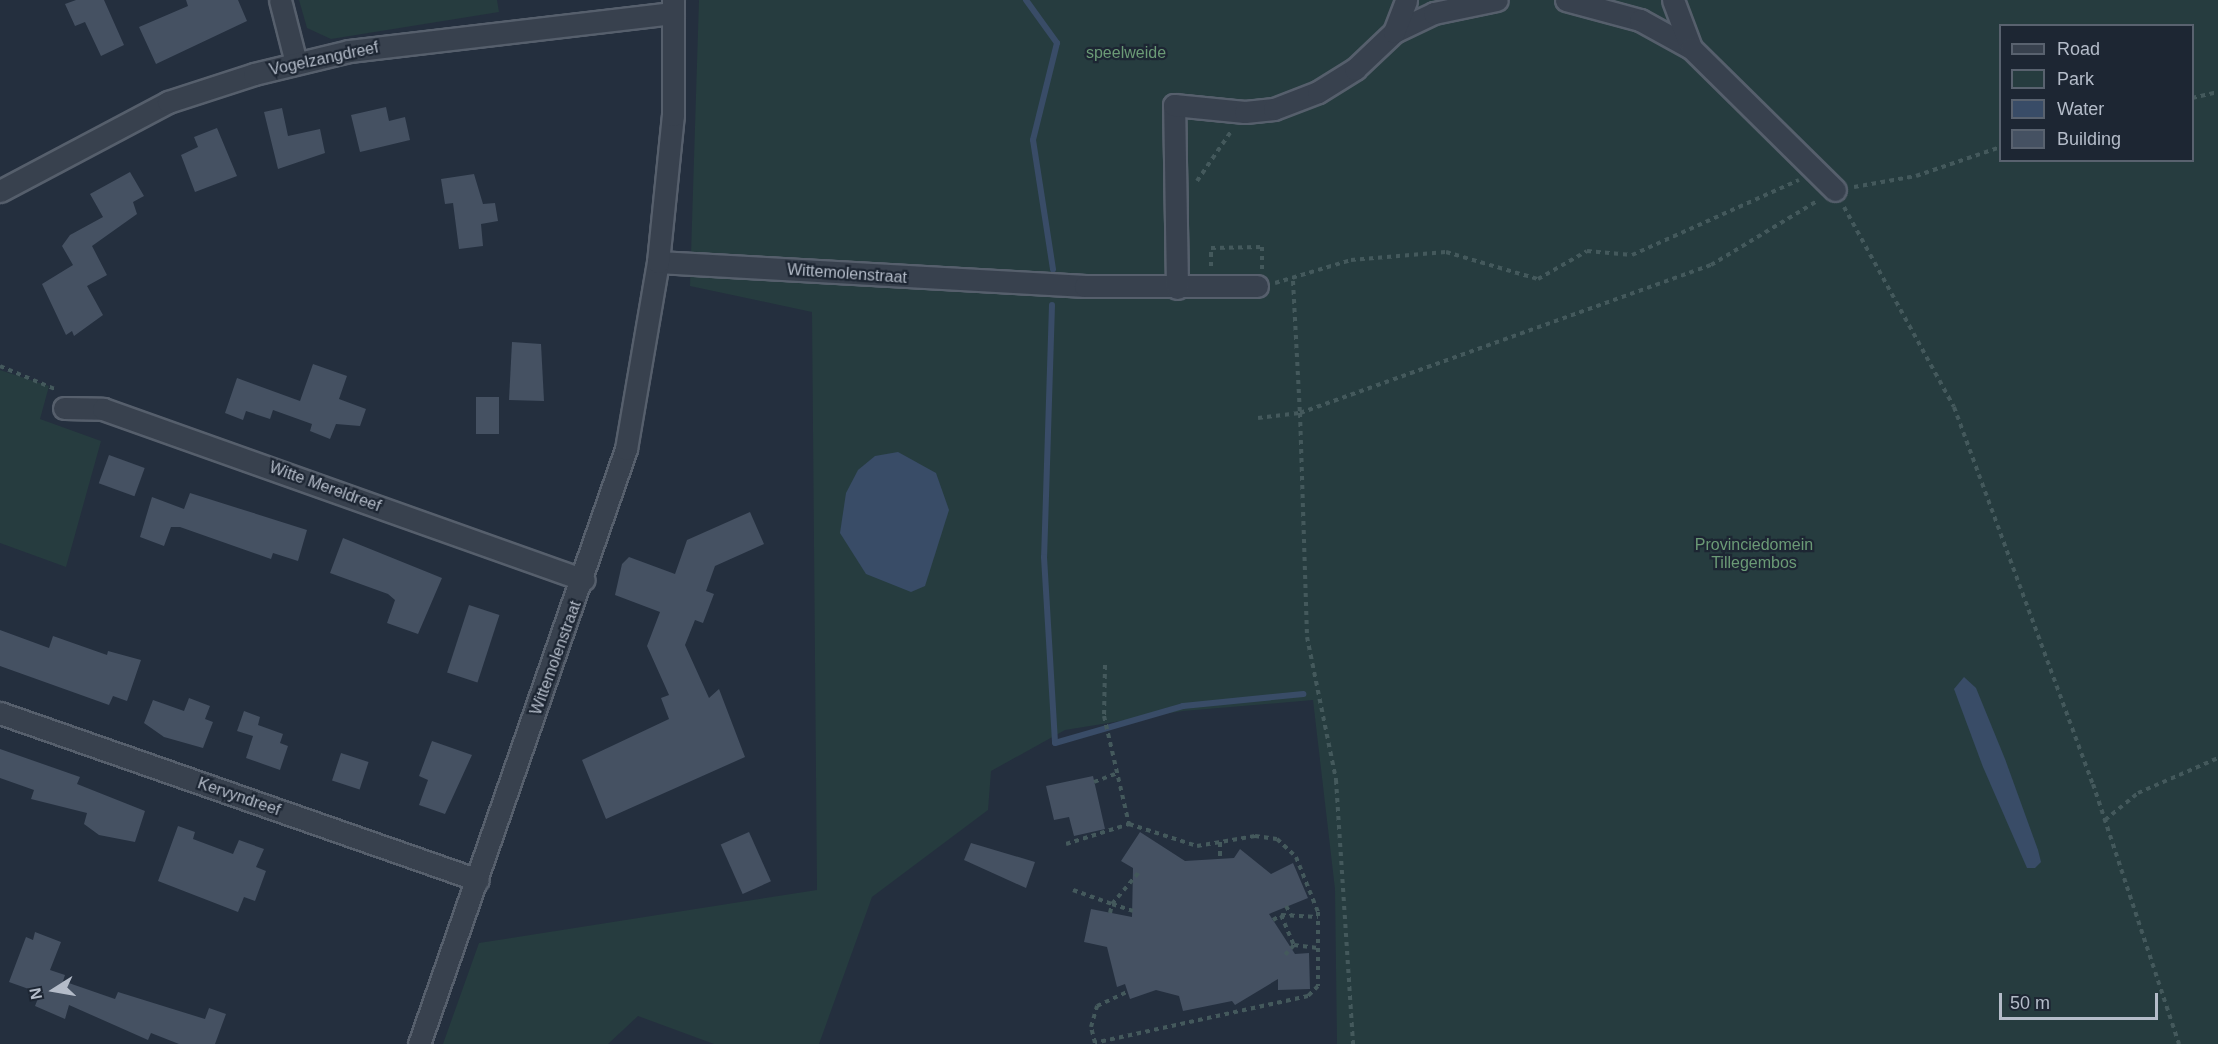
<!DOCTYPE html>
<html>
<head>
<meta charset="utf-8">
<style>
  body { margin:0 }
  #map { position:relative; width:2218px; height:1044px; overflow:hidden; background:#242f3e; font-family:Helvetica,sans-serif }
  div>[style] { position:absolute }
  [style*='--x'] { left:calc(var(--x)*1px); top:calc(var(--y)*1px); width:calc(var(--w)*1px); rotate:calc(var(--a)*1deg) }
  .green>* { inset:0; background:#263c3f }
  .water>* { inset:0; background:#394c67 }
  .stream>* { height:6px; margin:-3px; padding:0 3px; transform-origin:3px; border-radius:3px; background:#394c67 }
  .building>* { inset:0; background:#455162; transform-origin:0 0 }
  .path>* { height:4px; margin-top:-2px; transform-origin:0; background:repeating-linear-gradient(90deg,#44595c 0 4.5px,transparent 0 9px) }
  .roads { filter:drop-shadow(2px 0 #565f6c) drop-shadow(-2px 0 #565f6c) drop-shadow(0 2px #565f6c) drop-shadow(0 -2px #565f6c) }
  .minor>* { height:21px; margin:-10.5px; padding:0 10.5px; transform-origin:10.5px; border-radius:10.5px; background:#38414e }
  span { translate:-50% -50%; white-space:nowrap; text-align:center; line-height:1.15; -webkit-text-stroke:4.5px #1d2633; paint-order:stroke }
  .park-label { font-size:16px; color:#6b9a76 }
  .street-label { font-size:16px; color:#b4bcc9 }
  .legend { position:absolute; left:1999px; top:24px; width:195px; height:138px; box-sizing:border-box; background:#1d2633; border:2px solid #59626f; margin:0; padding:8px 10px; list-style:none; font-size:18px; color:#b4bcc9 }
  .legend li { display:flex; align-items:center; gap:12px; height:30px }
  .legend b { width:30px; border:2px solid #59626f }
  .north { position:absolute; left:24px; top:960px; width:60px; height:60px; -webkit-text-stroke:4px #1d2633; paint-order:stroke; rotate:259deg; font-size:16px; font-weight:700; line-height:24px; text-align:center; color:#b4bcc9 }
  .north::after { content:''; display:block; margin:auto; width:21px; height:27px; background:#b4bcc9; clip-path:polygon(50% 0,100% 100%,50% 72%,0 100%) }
  .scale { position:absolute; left:1999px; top:993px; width:159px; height:27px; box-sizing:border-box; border:3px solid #b4bcc9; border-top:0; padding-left:8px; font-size:18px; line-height:21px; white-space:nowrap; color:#b4bcc9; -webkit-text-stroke:4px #1d2633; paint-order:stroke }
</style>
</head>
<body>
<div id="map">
  <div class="green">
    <i style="clip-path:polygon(299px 0,497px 0,499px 12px,331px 39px,307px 28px)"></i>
    <i style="clip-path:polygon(evenodd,699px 0,2218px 0,2218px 1044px,1337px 1044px,1335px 889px,1313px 700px,1183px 711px,1065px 730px,991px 771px,988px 810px,872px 897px,819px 1044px,714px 1044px,638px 1016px,608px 1044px,443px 1044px,479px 943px,817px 890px,812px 312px,690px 286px,699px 0,2000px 26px,2192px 26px,2192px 160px,2000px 160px,2000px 26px)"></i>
    <i style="clip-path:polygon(0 370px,49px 386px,40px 419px,101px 441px,66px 567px,0 543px)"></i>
  </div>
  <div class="water">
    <i style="clip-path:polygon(898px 452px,936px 473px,949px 510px,925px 586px,911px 592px,866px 574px,840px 533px,846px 493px,858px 470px,875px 456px)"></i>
    <i style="clip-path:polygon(1964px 677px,1976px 688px,2005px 759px,2038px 850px,2041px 862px,2035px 868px,2027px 868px,1983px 767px,1954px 689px)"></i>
  </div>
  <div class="stream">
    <i style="--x:1026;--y:0;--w:53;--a:54.2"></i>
    <i style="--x:1057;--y:43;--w:100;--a:103.9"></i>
    <i style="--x:1033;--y:140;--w:131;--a:81.2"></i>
    <i style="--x:1052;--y:305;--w:252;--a:91.8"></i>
    <i style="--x:1044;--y:557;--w:186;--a:86.6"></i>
    <i style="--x:1055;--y:743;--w:133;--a:-16.1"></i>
    <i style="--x:1183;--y:706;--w:121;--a:-5.7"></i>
  </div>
  <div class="building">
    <i style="clip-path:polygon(76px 0,104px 0,124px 45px,101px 56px,85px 22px,75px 26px,65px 4px)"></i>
    <i style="clip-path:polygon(186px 0,238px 0,247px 21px,156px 64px,139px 27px,188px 6px)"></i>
    <i style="clip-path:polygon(386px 107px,389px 121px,405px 117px,410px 140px,360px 152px,351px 115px)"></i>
    <i style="clip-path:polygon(282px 108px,288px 136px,320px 129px,325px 153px,278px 169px,264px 112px)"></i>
    <i style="clip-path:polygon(217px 128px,237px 176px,195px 192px,181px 155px,198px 147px,194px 137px)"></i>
    <i style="clip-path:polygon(130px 172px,144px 196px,133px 202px,137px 214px,92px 246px,107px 275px,87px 286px,103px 315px,74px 336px,72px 331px,66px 335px,42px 284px,73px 265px,62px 246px,70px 235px,103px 217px,90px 194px)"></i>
    <i style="clip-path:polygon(474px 174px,483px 204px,495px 203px,498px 221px,481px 224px,483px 246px,459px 249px,453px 203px,445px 204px,441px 179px)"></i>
    <i style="clip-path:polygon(512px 342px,541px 344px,544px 401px,509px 400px)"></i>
    <i style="clip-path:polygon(313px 364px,347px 376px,339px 399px,366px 409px,360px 426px,336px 424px,330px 439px,310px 431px,312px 424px,273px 410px,270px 419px,246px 411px,243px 420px,225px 413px,237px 378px,300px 401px)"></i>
    <i style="left:476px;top:397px;width:23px;height:37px"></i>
    <i style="left:109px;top:455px;width:38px;height:30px;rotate:20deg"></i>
    <i style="clip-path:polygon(190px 493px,307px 530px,298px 561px,273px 553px,271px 559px,180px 527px,171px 527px,164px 546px,140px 537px,152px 497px,184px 509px)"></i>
    <i style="clip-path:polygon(750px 512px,764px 544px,715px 566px,706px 591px,714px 594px,703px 623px,695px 620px,685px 645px,709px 698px,719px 689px,745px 757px,606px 819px,582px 760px,669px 719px,661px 698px,669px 695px,647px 646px,660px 612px,615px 595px,622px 564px,629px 557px,675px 574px,687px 540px)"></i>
    <i style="clip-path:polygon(343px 538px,442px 578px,418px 634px,387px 623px,395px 600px,388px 594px,330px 573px)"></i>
    <i style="left:469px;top:605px;width:32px;height:71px;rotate:18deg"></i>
    <i style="clip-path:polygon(0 630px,49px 648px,53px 636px,107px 655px,108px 651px,141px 660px,127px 701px,113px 696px,109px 705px,0 666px)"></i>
    <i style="clip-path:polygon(189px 698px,210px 706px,205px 719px,213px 722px,203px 748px,164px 737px,144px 723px,153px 700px,184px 711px)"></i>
    <i style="clip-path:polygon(244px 711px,260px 717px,258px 725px,283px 734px,280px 743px,288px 746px,280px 770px,246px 758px,253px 736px,237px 731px)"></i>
    <i style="clip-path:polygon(432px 741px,472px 755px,445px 814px,419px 805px,428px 780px,419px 776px)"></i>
    <i style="clip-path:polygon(0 749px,80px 777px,77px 784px,145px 811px,135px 842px,99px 835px,84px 824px,87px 813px,31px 799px,34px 790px,0 778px)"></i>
    <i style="left:341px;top:753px;width:29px;height:29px;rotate:18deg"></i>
    <i style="clip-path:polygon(1093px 776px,1105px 829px,1074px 836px,1069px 817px,1054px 820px,1046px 786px)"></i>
    <i style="clip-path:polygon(178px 826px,195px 832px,193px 839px,233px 854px,239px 840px,264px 849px,256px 867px,266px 871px,255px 901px,244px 897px,238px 912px,158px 881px)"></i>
    <i style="left:749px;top:832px;width:54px;height:31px;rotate:66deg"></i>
    <i style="clip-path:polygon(1140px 832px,1185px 861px,1234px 858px,1240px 849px,1271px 874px,1293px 863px,1308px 898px,1269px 914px,1295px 954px,1309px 953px,1310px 989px,1278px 990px,1278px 979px,1235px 1005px,1232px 1001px,1183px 1011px,1179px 996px,1156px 990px,1130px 999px,1125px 984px,1117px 987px,1107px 947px,1084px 942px,1091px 909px,1132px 917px,1133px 868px,1121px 861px)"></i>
    <i style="clip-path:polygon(971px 843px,1035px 862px,1026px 888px,964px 860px)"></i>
    <i style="clip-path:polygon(35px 932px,61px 942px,50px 970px,65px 975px,63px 981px,115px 999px,118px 992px,205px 1019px,209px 1008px,226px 1014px,215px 1044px,179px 1044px,151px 1033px,148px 1040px,69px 1005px,65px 1019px,35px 1006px,40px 993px,9px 982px,26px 937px,33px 940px)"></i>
  </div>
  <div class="path">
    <i style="--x:2192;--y:98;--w:27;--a:-13"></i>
    <i style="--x:1197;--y:181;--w:62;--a:-55.5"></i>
    <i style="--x:1854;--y:187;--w:63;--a:-10.1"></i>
    <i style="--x:1916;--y:176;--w:89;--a:-19"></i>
    <i style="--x:1844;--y:207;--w:228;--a:61.2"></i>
    <i style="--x:1954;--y:407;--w:402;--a:69.8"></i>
    <i style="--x:2093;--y:784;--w:274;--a:71.7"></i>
    <i style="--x:1211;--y:266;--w:18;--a:-90"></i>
    <i style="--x:1211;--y:248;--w:51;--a:-1.1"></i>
    <i style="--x:1262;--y:247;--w:22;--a:90"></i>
    <i style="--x:1293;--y:281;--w:132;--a:87"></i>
    <i style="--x:1300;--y:413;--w:437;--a:-19.8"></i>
    <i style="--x:1711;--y:265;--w:124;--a:-31.1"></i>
    <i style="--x:1275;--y:283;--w:79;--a:-16.8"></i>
    <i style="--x:1351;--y:260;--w:95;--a:-4.8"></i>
    <i style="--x:1446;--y:252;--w:96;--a:16.4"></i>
    <i style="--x:1538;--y:279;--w:56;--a:-29.7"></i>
    <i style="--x:1587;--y:251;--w:45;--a:5.1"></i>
    <i style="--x:1632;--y:255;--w:183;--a:-24.2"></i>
    <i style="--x:0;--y:366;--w:62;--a:22.8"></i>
    <i style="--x:1258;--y:418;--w:42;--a:-6.8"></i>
    <i style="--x:1300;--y:413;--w:224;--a:88.2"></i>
    <i style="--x:1307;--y:637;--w:146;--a:78.5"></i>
    <i style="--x:1336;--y:780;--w:265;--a:86.3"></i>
    <i style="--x:1105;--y:665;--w:51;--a:91.1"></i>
    <i style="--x:1104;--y:716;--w:111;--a:77"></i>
    <i style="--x:1129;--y:824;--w:71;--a:17.9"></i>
    <i style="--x:1197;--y:846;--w:59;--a:-9.8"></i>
    <i style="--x:1255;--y:836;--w:22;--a:8"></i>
    <i style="--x:1277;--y:839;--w:26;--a:43"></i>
    <i style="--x:1296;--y:857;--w:59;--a:68.2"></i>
    <i style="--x:1318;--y:912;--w:74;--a:90"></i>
    <i style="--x:1318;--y:986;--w:14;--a:135"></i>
    <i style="--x:1308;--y:996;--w:218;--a:167.6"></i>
    <i style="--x:1095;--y:1043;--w:16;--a:-104"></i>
    <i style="--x:1091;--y:1027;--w:22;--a:-74"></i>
    <i style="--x:1097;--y:1006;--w:33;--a:-25"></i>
    <i style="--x:1094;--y:782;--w:25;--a:-21"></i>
    <i style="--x:2105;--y:820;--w:43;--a:-39.3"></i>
    <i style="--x:2138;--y:793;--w:87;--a:-23.6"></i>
    <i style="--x:1220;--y:842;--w:18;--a:90"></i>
    <i style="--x:1066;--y:844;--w:66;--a:-17.6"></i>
    <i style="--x:1073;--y:890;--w:41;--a:19.7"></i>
    <i style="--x:1112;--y:904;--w:42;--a:-49.8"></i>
    <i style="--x:1286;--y:906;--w:10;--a:61"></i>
    <i style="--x:1110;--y:913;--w:9;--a:-77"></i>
    <i style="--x:1112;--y:904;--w:22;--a:18"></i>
    <i style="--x:1281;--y:915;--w:33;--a:67"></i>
    <i style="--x:1294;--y:945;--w:13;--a:132"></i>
    <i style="--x:1273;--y:920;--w:9;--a:-32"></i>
    <i style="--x:1281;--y:915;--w:37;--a:3"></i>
    <i style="--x:1294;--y:945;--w:24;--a:7"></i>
  </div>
  <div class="roads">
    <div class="minor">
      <i style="--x:280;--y:0;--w:65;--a:75.7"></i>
      <i style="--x:1566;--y:0;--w:77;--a:15.1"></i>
      <i style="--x:1640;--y:20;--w:58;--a:28.8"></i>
      <i style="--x:1673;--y:0;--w:51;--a:69.4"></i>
      <i style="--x:1691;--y:48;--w:202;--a:44.6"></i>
      <i style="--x:1394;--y:32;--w:44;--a:-25.4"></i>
      <i style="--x:1434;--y:13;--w:64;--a:-11.7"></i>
      <i style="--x:0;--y:191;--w:190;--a:-27.9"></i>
      <i style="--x:168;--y:102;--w:90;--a:-18"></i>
      <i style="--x:254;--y:74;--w:98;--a:-13.6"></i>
      <i style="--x:349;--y:51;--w:326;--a:-6.7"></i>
      <i style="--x:658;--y:262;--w:428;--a:3.2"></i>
      <i style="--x:1085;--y:286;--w:172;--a:0"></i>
      <i style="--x:1177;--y:288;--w:183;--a:-90.9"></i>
      <i style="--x:1174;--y:105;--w:71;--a:5.6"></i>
      <i style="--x:1245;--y:112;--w:29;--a:-6"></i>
      <i style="--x:1274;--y:109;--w:47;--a:-21.1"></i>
      <i style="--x:1318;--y:92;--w:44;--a:-31.9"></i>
      <i style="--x:1355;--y:69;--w:54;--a:-43.5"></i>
      <i style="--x:1394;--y:32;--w:34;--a:-69"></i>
      <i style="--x:64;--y:408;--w:39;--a:1"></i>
      <i style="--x:103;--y:409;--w:510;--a:19.57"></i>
      <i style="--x:0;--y:713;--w:506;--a:19.26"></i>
      <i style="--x:419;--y:1044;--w:630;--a:-70.82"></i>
      <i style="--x:626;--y:449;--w:190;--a:-80.3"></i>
      <i style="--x:658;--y:262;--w:148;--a:-84.2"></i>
      <i style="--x:673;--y:115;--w:115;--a:-90"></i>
    </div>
  </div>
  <div class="park-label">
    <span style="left:1126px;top:53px">speelweide</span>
    <span style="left:1754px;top:554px">Provinciedomein<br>Tillegembos</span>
  </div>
  <div class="street-label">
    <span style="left:324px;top:59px;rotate:-12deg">Vogelzangdreef</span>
    <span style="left:847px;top:274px;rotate:4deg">Wittemolenstraat</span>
    <span style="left:325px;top:487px;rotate:20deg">Witte Mereldreef</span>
    <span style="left:556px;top:658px;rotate:-70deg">Wittemolenstraat</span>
    <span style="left:239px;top:797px;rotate:19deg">Kervyndreef</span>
  </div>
  <ul class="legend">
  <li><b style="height:8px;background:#38414e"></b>Road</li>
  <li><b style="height:16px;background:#263c3f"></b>Park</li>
  <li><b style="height:16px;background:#394c67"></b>Water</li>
  <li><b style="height:16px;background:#455162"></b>Building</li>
  </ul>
  <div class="north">N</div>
  <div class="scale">50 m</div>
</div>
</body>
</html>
